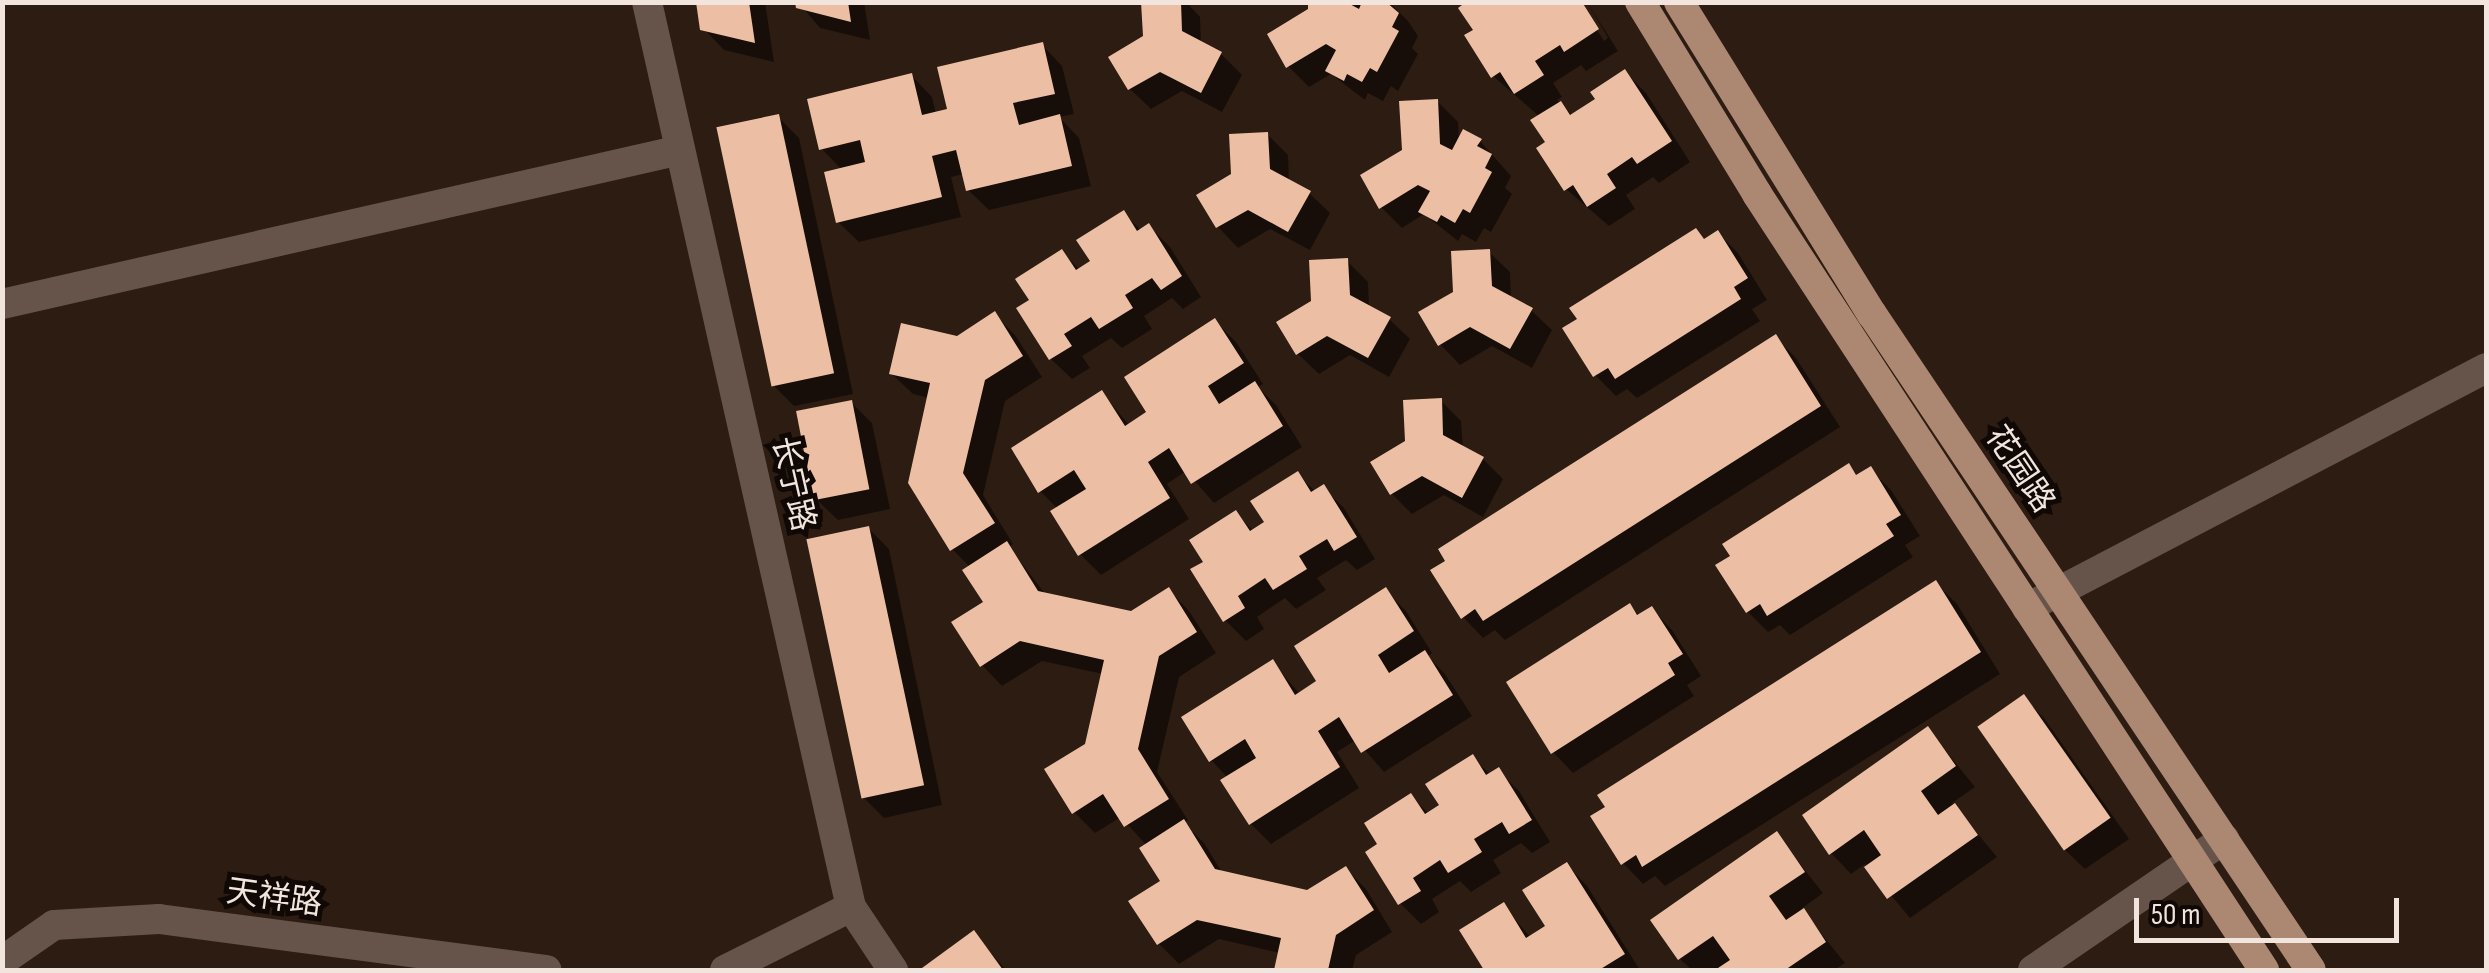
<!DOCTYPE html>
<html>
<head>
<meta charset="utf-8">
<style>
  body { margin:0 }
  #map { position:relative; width:2489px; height:973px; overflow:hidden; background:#2d1c12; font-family:"Sofia Sans Condensed","Noto Sans SC",sans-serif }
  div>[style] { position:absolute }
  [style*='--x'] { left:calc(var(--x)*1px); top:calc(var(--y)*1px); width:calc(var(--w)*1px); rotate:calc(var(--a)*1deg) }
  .shadow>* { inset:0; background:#0007 }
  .building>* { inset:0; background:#ecbfa4; transform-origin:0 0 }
  .minor>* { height:30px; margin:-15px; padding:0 15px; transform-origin:15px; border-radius:15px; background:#66544a }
  .major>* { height:30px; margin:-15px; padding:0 15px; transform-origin:15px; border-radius:15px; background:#ac8872 }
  span { translate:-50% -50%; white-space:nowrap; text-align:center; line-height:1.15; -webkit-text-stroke:10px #0f0805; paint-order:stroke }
  .street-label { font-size:32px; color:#f1e5de }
  .frame { position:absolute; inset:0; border:5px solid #f1e5de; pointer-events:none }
  .scale { position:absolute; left:2134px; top:898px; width:265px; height:45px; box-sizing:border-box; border:5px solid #f1e5de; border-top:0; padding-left:12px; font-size:30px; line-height:35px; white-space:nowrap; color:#f1e5de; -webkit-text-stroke:8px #0f0805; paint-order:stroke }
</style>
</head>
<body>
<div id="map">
  <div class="shadow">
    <i style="clip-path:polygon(699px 2px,765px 2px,774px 62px,724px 50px,703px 28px)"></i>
    <i style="clip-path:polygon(798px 2px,864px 2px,870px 40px,820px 28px)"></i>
    <i style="clip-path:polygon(1144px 2px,1186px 2px,1200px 17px,1201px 44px,1221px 54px,1242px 75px,1222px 112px,1182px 91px,1151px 109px,1130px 89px,1146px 37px)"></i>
    <i style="clip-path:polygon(1311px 2px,1389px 2px,1408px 21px,1418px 36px,1412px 48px,1418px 54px,1398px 91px,1391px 86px,1383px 101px,1368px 93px,1365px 100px,1331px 74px,1309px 87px,1288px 66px)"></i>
    <i style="clip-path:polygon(1579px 2px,1604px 41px,1608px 38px,1587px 2px,1618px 51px,1586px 71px,1581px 65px,1553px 83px,1562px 97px,1557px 100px,1573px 116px,1598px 100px,1625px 72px,1646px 93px,1690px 162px,1659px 183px,1653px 177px,1626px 195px,1635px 209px,1609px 226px,1566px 189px,1540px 117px,1493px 76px)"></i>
    <i style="clip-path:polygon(1042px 45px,1062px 66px,1074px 114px,1059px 117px,1079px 138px,1091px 186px,989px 210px,968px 190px,964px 174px,951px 177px,961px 217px,859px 242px,838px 222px,842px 170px,822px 149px,912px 76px,932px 97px,936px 114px,950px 111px)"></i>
    <i style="clip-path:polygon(1437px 101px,1458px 122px,1459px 142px,1480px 141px,1511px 176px,1505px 188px,1512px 194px,1491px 232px,1484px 228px,1476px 242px,1462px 234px,1458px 241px,1424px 214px,1402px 228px,1381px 207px,1404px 151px)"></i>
    <i style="clip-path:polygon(778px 117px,799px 138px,853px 394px,794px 406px,774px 386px)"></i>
    <i style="clip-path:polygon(1267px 134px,1288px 155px,1289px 182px,1309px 193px,1330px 213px,1310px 250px,1270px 229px,1238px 248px,1218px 227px,1234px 176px)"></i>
    <i style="clip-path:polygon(1123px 213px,1142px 231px,1149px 226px,1170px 247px,1201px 297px,1183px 309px,1172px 298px,1144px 316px,1152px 329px,1122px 348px,1111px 338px,1082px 356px,1090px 368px,1072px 379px,1051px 359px,1019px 309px,1032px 301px,1062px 252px,1080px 270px,1093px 262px)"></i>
    <i style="clip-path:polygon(1696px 231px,1706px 241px,1718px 233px,1738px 253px,1767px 300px,1752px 309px,1760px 321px,1637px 398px,1627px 389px,1616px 396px,1595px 375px)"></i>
    <i style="clip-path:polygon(1489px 252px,1510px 272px,1511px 299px,1531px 310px,1552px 330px,1532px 368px,1492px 346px,1460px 365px,1440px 344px,1456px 293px)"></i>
    <i style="clip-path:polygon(1347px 261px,1368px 282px,1369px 308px,1389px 319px,1410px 339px,1389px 377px,1350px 355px,1319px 374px,1298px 354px,1280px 322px,1313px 302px)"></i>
    <i style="clip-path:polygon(994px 314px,1015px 335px,1042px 377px,1005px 401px,983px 495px,1013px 544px,1009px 547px,1046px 595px,1131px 614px,1169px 590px,1189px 611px,1216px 653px,1179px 677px,1157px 772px,1188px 820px,1184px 823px,1204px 843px,1223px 874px,1308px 893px,1346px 869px,1366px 889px,1392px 932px,1356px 955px,1352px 970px,1276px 970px,1280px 953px,1219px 939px,1179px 964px,1159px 944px,1163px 881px,1147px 846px,1121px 817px,1095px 833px,1074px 812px,1103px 674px,1042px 661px,1002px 686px,982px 665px,987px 603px,970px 567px,952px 549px,929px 398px,913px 394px,892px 374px)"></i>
    <i style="clip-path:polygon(1215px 321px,1236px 342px,1263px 384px,1258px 387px,1276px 405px,1302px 447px,1214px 503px,1186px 471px,1167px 484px,1189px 519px,1101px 575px,1080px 554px,1058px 509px,1040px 491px,1102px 393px,1130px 426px,1149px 413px)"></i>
    <i style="clip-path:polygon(1775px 337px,1796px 358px,1840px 427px,1505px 640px,1495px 630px,1483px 638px,1463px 617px)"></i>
    <i style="clip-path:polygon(1441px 401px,1461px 421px,1463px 448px,1483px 459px,1503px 479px,1483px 517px,1444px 495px,1412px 514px,1392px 494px,1407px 442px)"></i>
    <i style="clip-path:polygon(851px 402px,872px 423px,890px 509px,838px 520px,817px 500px)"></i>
    <i style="clip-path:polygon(1848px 466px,1858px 476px,1870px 469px,1891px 490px,1920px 536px,1905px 545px,1913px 557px,1790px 635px,1780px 625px,1768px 632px,1748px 612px,1733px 556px)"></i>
    <i style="clip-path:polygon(1297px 474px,1316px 492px,1323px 488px,1344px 508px,1375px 559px,1357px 570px,1346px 560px,1317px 578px,1326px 590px,1296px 609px,1285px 598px,1257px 617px,1264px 629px,1246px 641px,1225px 620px,1206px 562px,1236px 513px,1254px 532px,1267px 523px)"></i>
    <i style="clip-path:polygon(868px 528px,889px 549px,942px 805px,884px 818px,863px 797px)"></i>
    <i style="clip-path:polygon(1936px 583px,1957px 604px,2000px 674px,1665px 886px,1655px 876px,1643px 884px,1623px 863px)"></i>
    <i style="clip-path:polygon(1385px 590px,1406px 611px,1432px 653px,1428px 656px,1445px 674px,1472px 716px,1384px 772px,1356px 740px,1337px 752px,1359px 788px,1271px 844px,1250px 823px,1228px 778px,1211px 760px,1272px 662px,1300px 694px,1320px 682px)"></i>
    <i style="clip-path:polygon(1630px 607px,1640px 616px,1652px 609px,1672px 630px,1701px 676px,1687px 685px,1694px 696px,1573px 773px,1553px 752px)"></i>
    <i style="clip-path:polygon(2023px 698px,2044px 718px,2129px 839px,2085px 869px,2064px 849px)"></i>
    <i style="clip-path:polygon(1928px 729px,1975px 787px,1952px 803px,1997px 857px,1910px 918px,1865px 864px,1851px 874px,1831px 853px)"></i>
    <i style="clip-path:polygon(1472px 757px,1491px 775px,1498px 771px,1519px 791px,1550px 842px,1532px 853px,1521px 843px,1493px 860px,1501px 873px,1471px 892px,1460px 881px,1432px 899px,1439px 912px,1421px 924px,1400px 903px,1381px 845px,1411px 796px,1429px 814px,1442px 806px)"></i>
    <i style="clip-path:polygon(1777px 835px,1823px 893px,1801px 909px,1845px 963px,1834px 970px,1692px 970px,1680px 959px)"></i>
    <i style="clip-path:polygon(1567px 865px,1587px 886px,1640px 970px,1487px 970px,1463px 931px,1503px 905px,1531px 938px,1549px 927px)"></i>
    <i style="clip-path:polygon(974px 934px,1006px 970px,927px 970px,925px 969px)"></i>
  </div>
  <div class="building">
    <i style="clip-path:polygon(696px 2px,749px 2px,755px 43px,700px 30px)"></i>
    <i style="clip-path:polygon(795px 2px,848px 2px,851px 22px,796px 8px)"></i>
    <i style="clip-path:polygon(1141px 2px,1181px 2px,1182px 31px,1222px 52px,1201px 93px,1160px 72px,1128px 90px,1108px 57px,1143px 36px)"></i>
    <i style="clip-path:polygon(1308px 2px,1346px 2px,1359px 9px,1362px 2px,1386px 2px,1399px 13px,1392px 27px,1399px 31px,1377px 72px,1370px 68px,1362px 82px,1347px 74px,1344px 81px,1325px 71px,1336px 50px,1326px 44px,1286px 68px,1267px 34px,1308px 9px)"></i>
    <i style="clip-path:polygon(1466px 2px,1582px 2px,1599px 29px,1564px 52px,1560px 45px,1535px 61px,1544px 75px,1514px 94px,1500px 72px,1491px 78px,1464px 35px,1473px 30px,1458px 8px)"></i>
    <i style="clip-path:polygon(1043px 42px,1055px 94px,1013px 103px,1019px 125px,1060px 114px,1072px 166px,966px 191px,956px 150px,932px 156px,942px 197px,836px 223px,824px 172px,865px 162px,860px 140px,819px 150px,807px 99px,912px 73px,922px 115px,947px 109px,937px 67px)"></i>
    <i style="clip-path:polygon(1625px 69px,1672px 141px,1637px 164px,1632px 157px,1607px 174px,1616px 188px,1587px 207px,1573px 185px,1564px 191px,1536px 148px,1545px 142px,1530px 120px,1561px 101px,1570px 115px,1595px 99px,1590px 92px)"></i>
    <i style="clip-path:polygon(1438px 99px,1440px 144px,1452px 150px,1463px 129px,1482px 139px,1477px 146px,1492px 154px,1485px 168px,1492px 172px,1470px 213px,1463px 209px,1455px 223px,1441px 215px,1437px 222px,1418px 212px,1430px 191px,1418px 185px,1379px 209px,1360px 175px,1402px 150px,1399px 101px)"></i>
    <i style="left:779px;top:114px;width:265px;height:64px;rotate:78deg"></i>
    <i style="clip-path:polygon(1268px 132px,1270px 169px,1311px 191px,1288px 232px,1248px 210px,1216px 228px,1196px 195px,1231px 174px,1229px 134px)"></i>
    <i style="clip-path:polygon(1124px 210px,1137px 231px,1149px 223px,1182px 276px,1161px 290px,1152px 278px,1125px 295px,1133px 308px,1099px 329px,1091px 317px,1064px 334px,1072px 346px,1049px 360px,1016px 308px,1029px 300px,1015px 279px,1062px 249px,1076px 270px,1090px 261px,1076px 240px)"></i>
    <i style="clip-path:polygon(1696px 228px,1704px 239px,1718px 230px,1748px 278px,1734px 287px,1741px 299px,1615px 379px,1608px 368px,1593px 377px,1562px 328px,1577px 319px,1569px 308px)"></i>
    <i style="clip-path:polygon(1490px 249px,1492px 286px,1533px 308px,1510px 349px,1470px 327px,1438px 346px,1418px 312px,1453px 292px,1451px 251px)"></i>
    <i style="clip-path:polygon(1348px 258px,1350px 295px,1391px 317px,1368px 358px,1327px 336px,1296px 355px,1276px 322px,1311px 301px,1309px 260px)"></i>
    <i style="clip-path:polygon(995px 311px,1023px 356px,985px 380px,963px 473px,995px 523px,950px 551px,908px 483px,930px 383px,889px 374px,901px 323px,957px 336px)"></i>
    <i style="clip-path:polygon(1215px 318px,1244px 363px,1208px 386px,1219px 404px,1255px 381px,1283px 426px,1191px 484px,1169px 448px,1148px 462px,1170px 498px,1078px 556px,1050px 511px,1086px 489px,1074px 470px,1038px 493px,1011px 448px,1102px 390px,1125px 426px,1146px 412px,1124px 377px)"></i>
    <i style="clip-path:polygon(1776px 334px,1821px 406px,1483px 621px,1475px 609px,1461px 619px,1430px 570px,1445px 561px,1438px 549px)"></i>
    <i style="clip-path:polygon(1442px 398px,1443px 435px,1484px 457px,1462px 498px,1422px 476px,1390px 495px,1370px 462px,1405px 441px,1403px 400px)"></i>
    <i style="left:852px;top:400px;width:91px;height:57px;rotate:79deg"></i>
    <i style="clip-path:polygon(1849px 463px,1856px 475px,1871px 466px,1901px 515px,1886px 524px,1894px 536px,1767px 616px,1760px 604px,1746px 613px,1715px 565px,1730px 556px,1722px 544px)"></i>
    <i style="clip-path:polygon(1298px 471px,1311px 492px,1324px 484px,1357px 537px,1334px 551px,1327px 539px,1299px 556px,1307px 569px,1273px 590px,1265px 578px,1238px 596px,1245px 608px,1223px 622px,1190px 569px,1203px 562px,1189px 540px,1236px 510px,1250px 531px,1264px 522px,1250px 501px)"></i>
    <i style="left:869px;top:526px;width:265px;height:64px;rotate:78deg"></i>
    <i style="clip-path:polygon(1007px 541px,1038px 591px,1131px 611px,1169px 587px,1197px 632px,1159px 656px,1138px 749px,1169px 799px,1124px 827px,1103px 794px,1072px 814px,1044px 769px,1085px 744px,1104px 660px,1020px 641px,980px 667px,951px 622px,983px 602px,962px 570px)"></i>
    <i style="clip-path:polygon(1936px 580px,1981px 652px,1642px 867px,1636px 855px,1621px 865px,1590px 816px,1605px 807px,1597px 795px)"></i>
    <i style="clip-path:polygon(1386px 587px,1414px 631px,1378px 655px,1389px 673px,1425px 650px,1453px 695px,1361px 753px,1339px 717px,1318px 731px,1340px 767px,1249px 825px,1220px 780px,1256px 758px,1245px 739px,1209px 762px,1181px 717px,1273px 659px,1295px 695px,1316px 681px,1294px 646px)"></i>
    <i style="clip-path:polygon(1630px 603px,1637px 615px,1652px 606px,1683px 654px,1668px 663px,1675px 675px,1551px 754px,1506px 682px)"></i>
    <i style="left:2024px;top:694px;width:151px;height:57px;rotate:55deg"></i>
    <i style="clip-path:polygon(1928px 726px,1956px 766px,1921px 791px,1938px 815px,1955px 803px,1978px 835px,1887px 899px,1864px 867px,1881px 855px,1864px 830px,1829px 855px,1802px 815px)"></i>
    <i style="clip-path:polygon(1473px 754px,1486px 775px,1499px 767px,1532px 820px,1509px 834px,1502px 822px,1474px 839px,1482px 852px,1448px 873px,1440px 860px,1413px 878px,1421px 891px,1398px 905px,1365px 852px,1377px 844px,1364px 823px,1411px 793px,1425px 814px,1439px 805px,1425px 784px)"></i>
    <i style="clip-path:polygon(1184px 819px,1215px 869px,1307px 890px,1346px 866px,1374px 910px,1336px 935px,1328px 970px,1274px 970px,1281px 938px,1197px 920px,1157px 945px,1128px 901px,1160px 881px,1139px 848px)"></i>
    <i style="clip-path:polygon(1777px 831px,1805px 872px,1769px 896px,1786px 920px,1804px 908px,1826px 942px,1785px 970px,1715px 970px,1730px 960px,1713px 936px,1678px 960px,1650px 920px)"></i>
    <i style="clip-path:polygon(1567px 862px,1625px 954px,1599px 970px,1484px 970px,1459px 930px,1504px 902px,1526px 938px,1545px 926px,1522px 890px)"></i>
    <i style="clip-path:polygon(974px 930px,1003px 970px,924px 970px,922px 968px)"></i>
  </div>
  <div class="minor">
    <i style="--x:647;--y:2;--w:928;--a:77.3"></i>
    <i style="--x:851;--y:907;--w:76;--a:56.3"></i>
    <i style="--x:2;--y:304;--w:695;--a:-12.8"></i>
    <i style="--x:2027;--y:608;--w:518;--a:-27.6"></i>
    <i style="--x:2;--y:961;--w:63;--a:-34.7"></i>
    <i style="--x:54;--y:925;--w:105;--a:-3.3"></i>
    <i style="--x:159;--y:919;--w:391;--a:7.5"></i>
    <i style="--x:725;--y:970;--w:141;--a:-26.6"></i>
    <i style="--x:2033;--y:970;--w:232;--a:-34.4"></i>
  </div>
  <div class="major">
    <i style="--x:1640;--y:2;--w:225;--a:58.6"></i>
    <i style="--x:1757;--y:194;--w:927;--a:56.84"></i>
    <i style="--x:1679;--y:2;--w:367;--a:58.3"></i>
    <i style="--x:1872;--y:314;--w:789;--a:56.21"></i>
  </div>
  <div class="street-label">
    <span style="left:2019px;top:470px;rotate:56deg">花园路</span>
    <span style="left:792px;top:484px;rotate:77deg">长宁路</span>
    <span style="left:274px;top:899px;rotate:8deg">天祥路</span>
  </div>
  <div class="frame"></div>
  <div class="scale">50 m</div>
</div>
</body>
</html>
